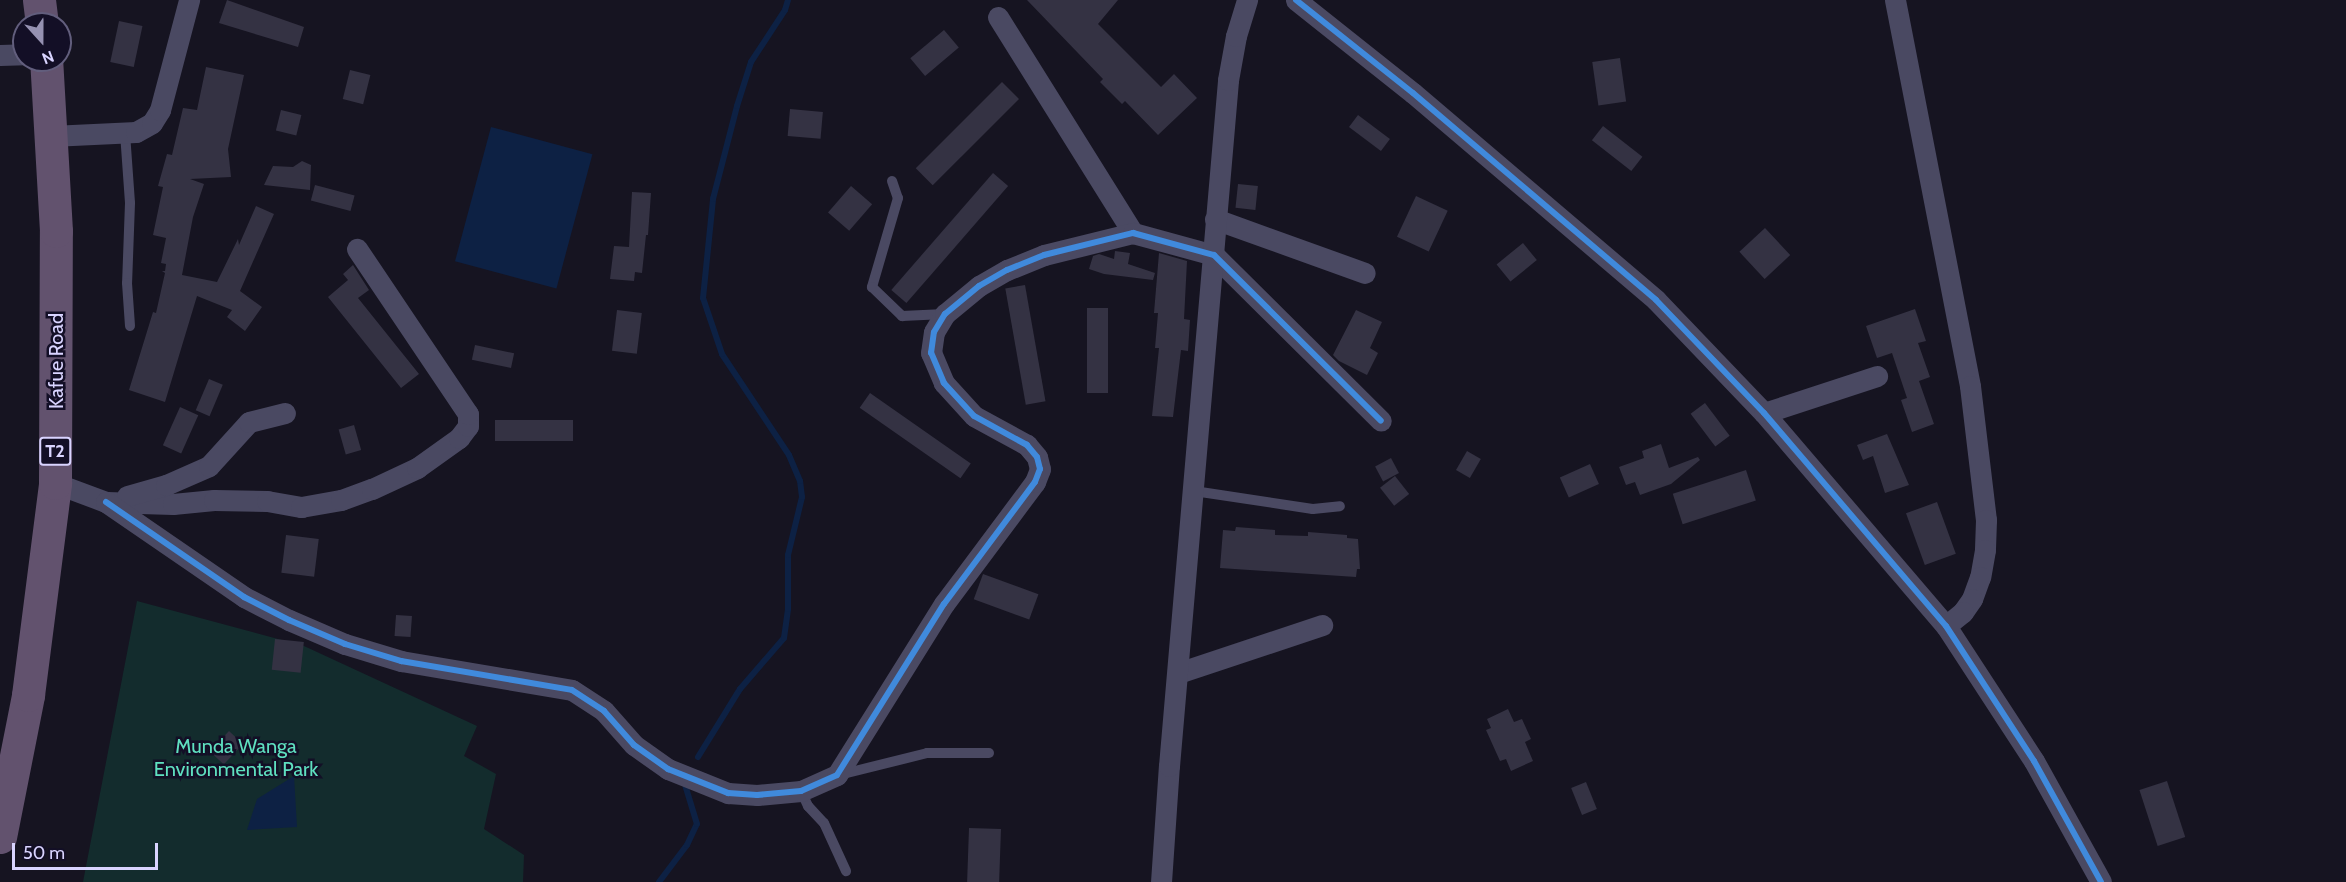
<!DOCTYPE html>
<html>
<head>
<meta charset="utf-8">
<style>
  body { margin:0 }
  #map { position:relative; width:2346px; height:882px; overflow:hidden; background:#161421; font-family:Cabin,sans-serif }
  div>[style] { position:absolute }
  [style*='--x'] { left:calc(var(--x)*1px); top:calc(var(--y)*1px); width:calc(var(--w)*1px); rotate:calc(var(--a)*1deg) }
  .green>* { inset:0; background:#132c2d }
  .water>* { inset:0; background:#0d2144; transform-origin:0 0 }
  .stream>* { height:6px; margin:-3px; padding:0 3px; transform-origin:3px; border-radius:3px; background:#0d2144 }
  .building>* { inset:0; background:#343243; transform-origin:0 0 }
  .service>* { height:10px; margin:-5px; padding:0 5px; transform-origin:5px; border-radius:5px; background:#4a4962 }
  .minor>* { height:21px; margin:-10.5px; padding:0 10.5px; transform-origin:10.5px; border-radius:10.5px; background:#4a4962 }
  .trunk>* { height:33px; margin:-16.5px; padding:0 16.5px; transform-origin:16.5px; border-radius:16.5px; background:#62526e }
  .cycleway>* { height:6px; margin:-3px; padding:0 3px; transform-origin:3px; border-radius:3px; background:#408adc }
  span { translate:-50% -50%; white-space:nowrap; text-align:center; line-height:1.15; -webkit-text-stroke:5px #130f26; paint-order:stroke }
  .shield-label span { padding:2px 4px; background:#130f26; border:2px solid; border-radius:4px; -webkit-text-stroke-width:0 }
  .shield-label { font-size:18px; color:#d9d4ff; font-weight:700 }
  .street-label { font-size:20px; color:#d9d4ff }
  .park-label { font-size:20px; color:#5fe0c0 }
  .north { position:absolute; left:12px; top:12px; width:60px; height:60px; box-sizing:border-box; background:#130f26; border:2px solid #625e7d; border-radius:50%; rotate:159deg; font-size:16px; font-weight:700; line-height:24px; text-align:center; color:#d9d4ff }
  .north::after { content:''; display:block; margin:auto; width:21px; height:27px; background:#9591b1; clip-path:polygon(50% 0,100% 100%,50% 72%,0 100%) }
  .scale { position:absolute; left:12px; top:843px; width:146px; height:27px; box-sizing:border-box; border:3px solid #d9d4ff; border-top:0; padding-left:8px; font-size:18px; line-height:21px; white-space:nowrap; color:#d9d4ff; -webkit-text-stroke:4px #130f26; paint-order:stroke }
</style>
</head>
<body>
<div id="map">
  <div class="green">
    <i style="clip-path:polygon(137px 601px,304px 646px,477px 726px,464px 756px,496px 774px,484px 829px,524px 855px,523px 882px,83px 882px)"></i>
  </div>
  <div class="water">
    <i style="left:491px;top:127px;width:105px;height:139px;rotate:15deg"></i>
    <i style="clip-path:polygon(294px 776px,297px 827px,247px 830px,257px 799px)"></i>
  </div>
  <div class="stream">
    <i style="--x:698;--y:757;--w:80;--a:-58.3"></i>
    <i style="--x:740;--y:689;--w:67;--a:-49.2"></i>
    <i style="--x:784;--y:638;--w:29;--a:-82"></i>
    <i style="--x:788;--y:609;--w:54;--a:-90"></i>
    <i style="--x:788;--y:555;--w:60;--a:-76.4"></i>
    <i style="--x:802;--y:497;--w:16;--a:-97"></i>
    <i style="--x:800;--y:481;--w:28;--a:-113"></i>
    <i style="--x:789;--y:455;--w:121;--a:-123.6"></i>
    <i style="--x:722;--y:354;--w:59;--a:-108.7"></i>
    <i style="--x:703;--y:298;--w:100;--a:-84.2"></i>
    <i style="--x:713;--y:199;--w:96;--a:-75.5"></i>
    <i style="--x:737;--y:106;--w:46;--a:-72.3"></i>
    <i style="--x:751;--y:62;--w:62;--a:-56.8"></i>
    <i style="--x:785;--y:10;--w:10;--a:-73"></i>
    <i style="--x:659;--y:882;--w:46;--a:-52.9"></i>
    <i style="--x:687;--y:845;--w:23;--a:-65"></i>
    <i style="--x:697;--y:824;--w:39;--a:-107"></i>
  </div>
  <div class="building">
    <i style="clip-path:polygon(227px 0,304px 27px,298px 47px,219px 23px)"></i>
    <i style="clip-path:polygon(1027px 0,1118px 0,1098px 24px,1161px 87px,1174px 74px,1197px 98px,1158px 135px,1125px 101px,1122px 104px,1100px 82px,1103px 79px)"></i>
    <i style="left:119px;top:21px;width:24px;height:42px;rotate:12deg"></i>
    <i style="left:944px;top:30px;width:23px;height:44px;rotate:50deg"></i>
    <i style="left:1620px;top:58px;width:44px;height:28px;rotate:82deg"></i>
    <i style="clip-path:polygon(206px 67px,244px 75px,228px 149px,231px 177px,190px 179px,204px 184px,193px 217px,182px 275px,217px 282px,238px 239px,239px 245px,256px 206px,274px 214px,240px 291px,262px 307px,245px 331px,227px 317px,232px 310px,197px 296px,165px 402px,129px 390px,153px 312px,156px 313px,165px 273px,162px 271px,165px 271px,166px 264px,161px 263px,166px 238px,153px 235px,163px 187px,158px 186px,167px 154px,172px 155px,183px 108px,197px 110px)"></i>
    <i style="left:350px;top:70px;width:21px;height:30px;rotate:14deg"></i>
    <i style="left:1002px;top:82px;width:24px;height:122px;rotate:45deg"></i>
    <i style="left:790px;top:109px;width:33px;height:27px;rotate:5deg"></i>
    <i style="left:281px;top:110px;width:21px;height:21px;rotate:14deg"></i>
    <i style="left:1358px;top:115px;width:40px;height:15px;rotate:37deg"></i>
    <i style="left:1603px;top:126px;width:50px;height:18px;rotate:38deg"></i>
    <i style="clip-path:polygon(302px 161px,311px 165px,310px 190px,264px 185px,273px 166px,293px 167px)"></i>
    <i style="left:993px;top:173px;width:20px;height:155px;rotate:41deg"></i>
    <i style="left:1238px;top:184px;width:20px;height:24px;rotate:6deg"></i>
    <i style="left:315px;top:185px;width:41px;height:16px;rotate:15deg"></i>
    <i style="left:851px;top:186px;width:28px;height:35px;rotate:41deg"></i>
    <i style="clip-path:polygon(632px 192px,651px 193px,648px 235px,646px 235px,642px 273px,635px 272px,634px 281px,610px 279px,614px 246px,629px 247px)"></i>
    <i style="left:1416px;top:196px;width:35px;height:45px;rotate:25deg"></i>
    <i style="left:1765px;top:228px;width:37px;height:35px;rotate:47deg"></i>
    <i style="left:1523px;top:243px;width:22px;height:34px;rotate:51deg"></i>
    <i style="clip-path:polygon(1115px 251px,1130px 253px,1128px 264px,1155px 273px,1153px 280px,1104px 274px,1089px 269px,1093px 256px,1099px 254px,1114px 259px)"></i>
    <i style="clip-path:polygon(1159px 253px,1187px 261px,1184px 319px,1190px 320px,1188px 351px,1181px 350px,1173px 417px,1152px 416px,1159px 348px,1155px 348px,1158px 313px,1154px 313px)"></i>
    <i style="clip-path:polygon(353px 265px,369px 290px,358px 298px,419px 374px,401px 388px,328px 297px,348px 280px,343px 274px)"></i>
    <i style="left:1025px;top:285px;width:118px;height:20px;rotate:80deg"></i>
    <i style="left:1087px;top:308px;width:21px;height:85px"></i>
    <i style="clip-path:polygon(1915px 309px,1926px 341px,1918px 343px,1930px 377px,1919px 381px,1934px 424px,1912px 432px,1901px 400px,1907px 398px,1892px 353px,1877px 358px,1866px 326px)"></i>
    <i style="left:617px;top:310px;width:25px;height:41px;rotate:7deg"></i>
    <i style="clip-path:polygon(1356px 310px,1382px 322px,1370px 348px,1378px 353px,1367px 375px,1339px 361px,1333px 355px)"></i>
    <i style="left:475px;top:345px;width:40px;height:15px;rotate:12deg"></i>
    <i style="left:209px;top:379px;width:15px;height:34px;rotate:23deg"></i>
    <i style="left:870px;top:393px;width:123px;height:18px;rotate:35deg"></i>
    <i style="left:1705px;top:403px;width:41px;height:18px;rotate:53deg"></i>
    <i style="left:180px;top:407px;width:20px;height:42px;rotate:24deg"></i>
    <i style="left:495px;top:420px;width:78px;height:21px"></i>
    <i style="left:354px;top:425px;width:26px;height:16px;rotate:74deg"></i>
    <i style="clip-path:polygon(1887px 434px,1909px 485px,1885px 493px,1873px 456px,1863px 460px,1857px 445px)"></i>
    <i style="clip-path:polygon(1661px 444px,1669px 468px,1698px 457px,1700px 460px,1671px 484px,1640px 495px,1635px 482px,1626px 485px,1619px 467px,1644px 458px,1642px 451px)"></i>
    <i style="left:1467px;top:451px;width:16px;height:22px;rotate:30deg"></i>
    <i style="left:1391px;top:458px;width:17px;height:18px;rotate:62deg"></i>
    <i style="left:1590px;top:464px;width:22px;height:33px;rotate:66deg"></i>
    <i style="left:1746px;top:470px;width:32px;height:77px;rotate:72deg"></i>
    <i style="left:1395px;top:476px;width:23px;height:19px;rotate:52deg"></i>
    <i style="left:1937px;top:502px;width:55px;height:33px;rotate:70deg"></i>
    <i style="clip-path:polygon(1236px 527px,1275px 530px,1275px 535px,1308px 536px,1308px 532px,1347px 535px,1347px 538px,1358px 539px,1360px 569px,1357px 569px,1356px 577px,1220px 568px,1223px 530px,1235px 531px)"></i>
    <i style="left:286px;top:535px;width:33px;height:38px;rotate:7deg"></i>
    <i style="left:983px;top:574px;width:59px;height:27px;rotate:20deg"></i>
    <i style="left:396px;top:615px;width:16px;height:21px;rotate:4deg"></i>
    <i style="left:275px;top:639px;width:29px;height:31px;rotate:6deg"></i>
    <i style="clip-path:polygon(1508px 709px,1514px 722px,1522px 719px,1531px 739px,1525px 742px,1533px 761px,1511px 771px,1506px 759px,1500px 761px,1486px 730px,1491px 728px,1487px 719px)"></i>
    <i style="left:229px;top:731px;width:19px;height:28px;rotate:43deg"></i>
    <i style="left:2167px;top:781px;width:59px;height:29px;rotate:72deg"></i>
    <i style="left:1586px;top:782px;width:29px;height:16px;rotate:68deg"></i>
    <i style="left:969px;top:828px;width:32px;height:54px;rotate:2deg"></i>
  </div>
  <div class="service">
    <i style="--x:125;--y:133;--w:70;--a:85.9"></i>
    <i style="--x:130;--y:203;--w:80;--a:92.1"></i>
    <i style="--x:127;--y:283;--w:43;--a:86"></i>
    <i style="--x:892;--y:181;--w:18;--a:71"></i>
    <i style="--x:898;--y:198;--w:93;--a:106.3"></i>
    <i style="--x:872;--y:287;--w:42;--a:44"></i>
    <i style="--x:902;--y:316;--w:43;--a:-2.7"></i>
    <i style="--x:1194;--y:491;--w:120;--a:8.6"></i>
    <i style="--x:1313;--y:509;--w:27;--a:-6"></i>
    <i style="--x:839;--y:775;--w:91;--a:-14"></i>
    <i style="--x:927;--y:753;--w:62;--a:0"></i>
    <i style="--x:801;--y:791;--w:17;--a:65"></i>
    <i style="--x:808;--y:806;--w:23;--a:47"></i>
    <i style="--x:824;--y:823;--w:53;--a:65.4"></i>
  </div>
  <div class="minor">
    <i style="--x:1296;--y:0;--w:149;--a:38.5"></i>
    <i style="--x:1413;--y:93;--w:319;--a:40.4"></i>
    <i style="--x:1656;--y:300;--w:156;--a:46.3"></i>
    <i style="--x:1764;--y:413;--w:280;--a:49.5"></i>
    <i style="--x:1946;--y:626;--w:161;--a:56.9"></i>
    <i style="--x:2034;--y:761;--w:138;--a:61"></i>
    <i style="--x:1895;--y:0;--w:393;--a:79"></i>
    <i style="--x:1970;--y:386;--w:135;--a:83.2"></i>
    <i style="--x:1986;--y:520;--w:30;--a:92"></i>
    <i style="--x:1985;--y:550;--w:27;--a:100"></i>
    <i style="--x:1980;--y:577;--w:23;--a:110"></i>
    <i style="--x:1972;--y:599;--w:16;--a:125"></i>
    <i style="--x:1963;--y:612;--w:22;--a:141"></i>
    <i style="--x:998;--y:17;--w:255;--a:58"></i>
    <i style="--x:0;--y:55;--w:24;--a:-2"></i>
    <i style="--x:51;--y:136;--w:85;--a:-2.7"></i>
    <i style="--x:136;--y:132;--w:18;--a:-29"></i>
    <i style="--x:152;--y:123;--w:15;--a:-58"></i>
    <i style="--x:160;--y:110;--w:114;--a:-75.2"></i>
    <i style="--x:1215;--y:219;--w:159;--a:19.8"></i>
    <i style="--x:1764;--y:413;--w:119;--a:-18.1"></i>
    <i style="--x:55;--y:483;--w:54;--a:20.4"></i>
    <i style="--x:106;--y:502;--w:67;--a:1.7"></i>
    <i style="--x:173;--y:504;--w:41;--a:-5.6"></i>
    <i style="--x:214;--y:500;--w:53;--a:1.1"></i>
    <i style="--x:267;--y:501;--w:35;--a:10"></i>
    <i style="--x:301;--y:507;--w:41;--a:-9.9"></i>
    <i style="--x:341;--y:500;--w:33;--a:-20"></i>
    <i style="--x:372;--y:489;--w:50;--a:-25"></i>
    <i style="--x:417;--y:468;--w:52;--a:-35.5"></i>
    <i style="--x:459;--y:438;--w:15;--a:-53"></i>
    <i style="--x:468;--y:426;--w:12;--a:-90"></i>
    <i style="--x:468;--y:414;--w:199;--a:-123.9"></i>
    <i style="--x:127;--y:496;--w:41;--a:-15.8"></i>
    <i style="--x:166;--y:485;--w:47;--a:-23.8"></i>
    <i style="--x:209;--y:466;--w:59;--a:-47.7"></i>
    <i style="--x:249;--y:422;--w:37;--a:-14"></i>
    <i style="--x:106;--y:502;--w:168;--a:34.5"></i>
    <i style="--x:244;--y:597;--w:51;--a:27.1"></i>
    <i style="--x:289;--y:620;--w:61;--a:23.2"></i>
    <i style="--x:345;--y:644;--w:59;--a:16.9"></i>
    <i style="--x:401;--y:661;--w:173;--a:9.6"></i>
    <i style="--x:572;--y:690;--w:38;--a:33"></i>
    <i style="--x:604;--y:711;--w:45;--a:48.6"></i>
    <i style="--x:634;--y:745;--w:42;--a:35.2"></i>
    <i style="--x:668;--y:769;--w:65;--a:21.8"></i>
    <i style="--x:728;--y:793;--w:29;--a:4"></i>
    <i style="--x:757;--y:795;--w:44;--a:-5.2"></i>
    <i style="--x:801;--y:791;--w:39;--a:-24"></i>
    <i style="--x:837;--y:775;--w:202;--a:-58"></i>
    <i style="--x:944;--y:604;--w:152;--a:-53.3"></i>
    <i style="--x:1035;--y:482;--w:14;--a:-69"></i>
    <i style="--x:1040;--y:469;--w:12;--a:-104"></i>
    <i style="--x:1037;--y:457;--w:16;--a:-130"></i>
    <i style="--x:1027;--y:445;--w:60;--a:-151.3"></i>
    <i style="--x:974;--y:416;--w:45;--a:-132.3"></i>
    <i style="--x:944;--y:383;--w:33;--a:-113"></i>
    <i style="--x:931;--y:353;--w:21;--a:-82"></i>
    <i style="--x:934;--y:332;--w:21;--a:-59"></i>
    <i style="--x:945;--y:314;--w:44;--a:-39.5"></i>
    <i style="--x:979;--y:286;--w:32;--a:-30"></i>
    <i style="--x:1007;--y:270;--w:40;--a:-22"></i>
    <i style="--x:1044;--y:255;--w:92;--a:-13.9"></i>
    <i style="--x:1133;--y:233;--w:84;--a:15.2"></i>
    <i style="--x:1214;--y:255;--w:235;--a:44.8"></i>
    <i style="--x:1178;--y:673;--w:152;--a:-18.4"></i>
    <i style="--x:1161;--y:882;--w:116;--a:-86.1"></i>
    <i style="--x:1169;--y:766;--w:689;--a:-85.08"></i>
    <i style="--x:1228;--y:80;--w:45;--a:-79.7"></i>
    <i style="--x:1236;--y:36;--w:38;--a:-73"></i>
  </div>
  <div class="trunk">
    <i style="--x:39;--y:0;--w:24;--a:83"></i>
    <i style="--x:0;--y:837;--w:145;--a:-78.8"></i>
    <i style="--x:28;--y:695;--w:214;--a:-82.7"></i>
    <i style="--x:55;--y:483;--w:252;--a:-89.8"></i>
    <i style="--x:56;--y:231;--w:171;--a:-93.3"></i>
  </div>
  <div class="cycleway">
    <i style="--x:1296;--y:0;--w:149;--a:38.5"></i>
    <i style="--x:1413;--y:93;--w:319;--a:40.4"></i>
    <i style="--x:1656;--y:300;--w:156;--a:46.3"></i>
    <i style="--x:1764;--y:413;--w:280;--a:49.5"></i>
    <i style="--x:1946;--y:626;--w:161;--a:56.9"></i>
    <i style="--x:2034;--y:761;--w:138;--a:61"></i>
    <i style="--x:106;--y:502;--w:168;--a:34.5"></i>
    <i style="--x:244;--y:597;--w:51;--a:27.1"></i>
    <i style="--x:289;--y:620;--w:61;--a:23.2"></i>
    <i style="--x:345;--y:644;--w:59;--a:16.9"></i>
    <i style="--x:401;--y:661;--w:173;--a:9.6"></i>
    <i style="--x:572;--y:690;--w:38;--a:33"></i>
    <i style="--x:604;--y:711;--w:45;--a:48.6"></i>
    <i style="--x:634;--y:745;--w:42;--a:35.2"></i>
    <i style="--x:668;--y:769;--w:65;--a:21.8"></i>
    <i style="--x:728;--y:793;--w:29;--a:4"></i>
    <i style="--x:757;--y:795;--w:44;--a:-5.2"></i>
    <i style="--x:801;--y:791;--w:39;--a:-24"></i>
    <i style="--x:837;--y:775;--w:202;--a:-58"></i>
    <i style="--x:944;--y:604;--w:152;--a:-53.3"></i>
    <i style="--x:1035;--y:482;--w:14;--a:-69"></i>
    <i style="--x:1040;--y:469;--w:12;--a:-104"></i>
    <i style="--x:1037;--y:457;--w:16;--a:-130"></i>
    <i style="--x:1027;--y:445;--w:60;--a:-151.3"></i>
    <i style="--x:974;--y:416;--w:45;--a:-132.3"></i>
    <i style="--x:944;--y:383;--w:33;--a:-113"></i>
    <i style="--x:931;--y:353;--w:21;--a:-82"></i>
    <i style="--x:934;--y:332;--w:21;--a:-59"></i>
    <i style="--x:945;--y:314;--w:44;--a:-39.5"></i>
    <i style="--x:979;--y:286;--w:32;--a:-30"></i>
    <i style="--x:1007;--y:270;--w:40;--a:-22"></i>
    <i style="--x:1044;--y:255;--w:92;--a:-13.9"></i>
    <i style="--x:1133;--y:233;--w:84;--a:15.2"></i>
    <i style="--x:1214;--y:255;--w:235;--a:44.8"></i>
  </div>
  <div class="shield-label">
    <span style="left:55px;top:451px">T2</span>
  </div>
  <div class="street-label">
    <span style="left:56px;top:361px;rotate:-90deg">Kafue Road</span>
  </div>
  <div class="park-label">
    <span style="left:236px;top:758px">Munda Wanga<br>Environmental Park</span>
  </div>
  <div class="north">N</div>
  <div class="scale">50 m</div>
</div>
</body>
</html>
